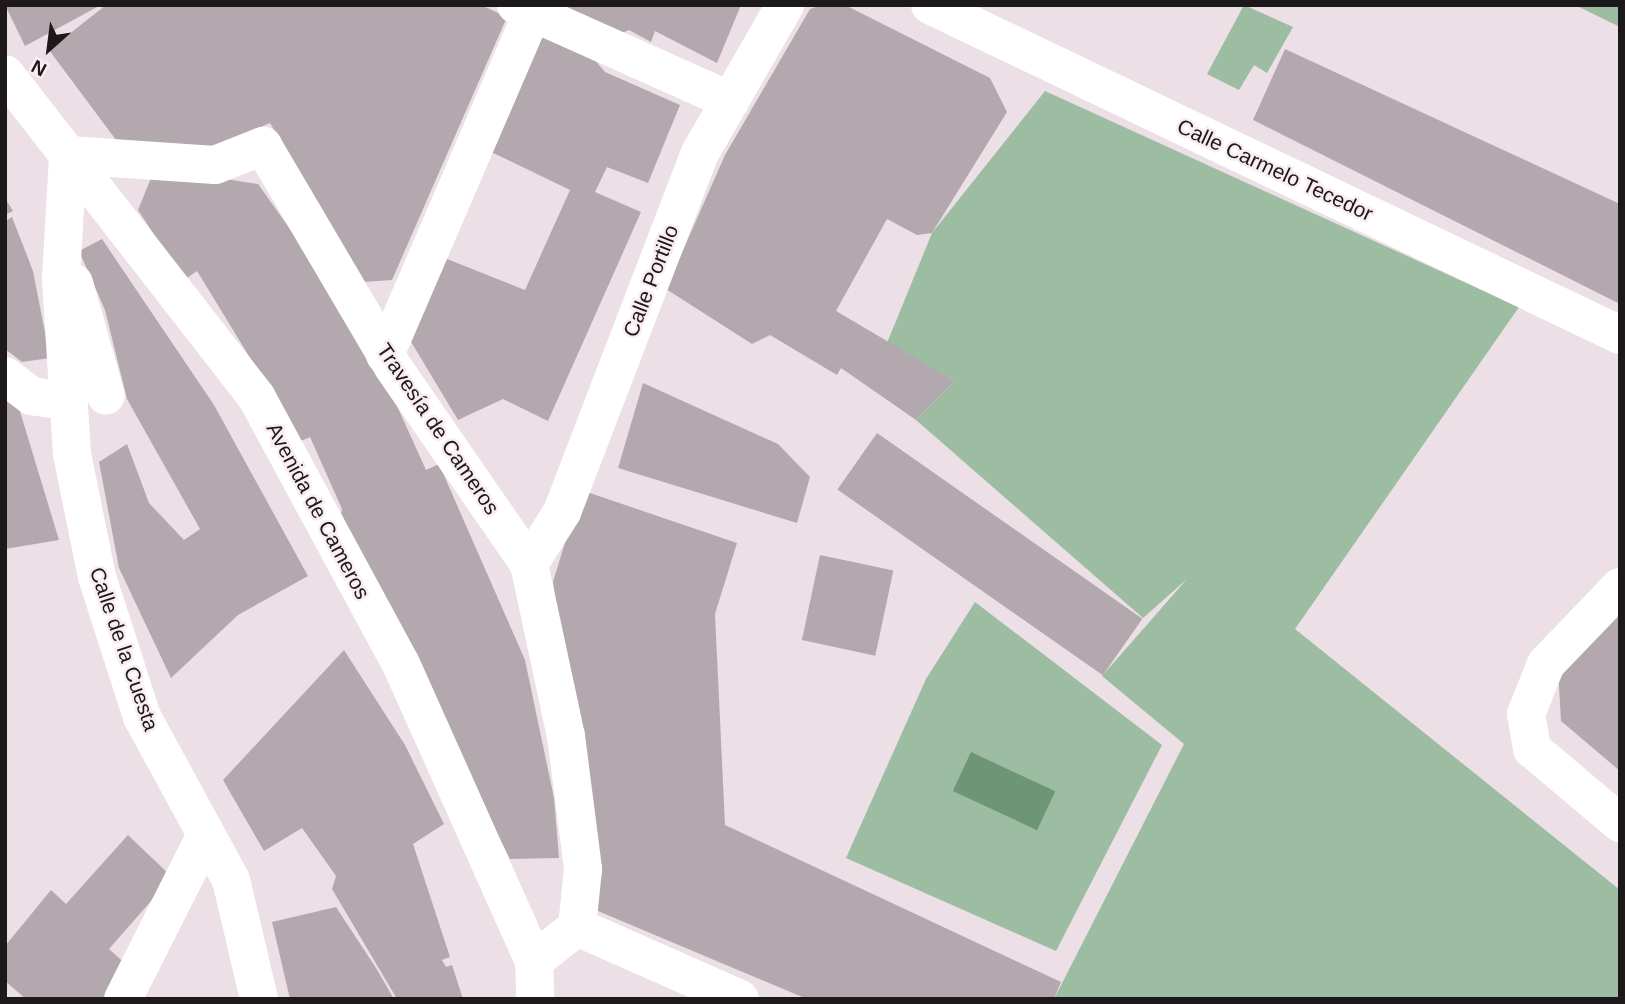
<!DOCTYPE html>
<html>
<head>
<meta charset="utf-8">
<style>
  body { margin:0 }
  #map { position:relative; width:1625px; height:1004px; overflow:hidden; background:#ecdfe6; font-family:Helvetica,sans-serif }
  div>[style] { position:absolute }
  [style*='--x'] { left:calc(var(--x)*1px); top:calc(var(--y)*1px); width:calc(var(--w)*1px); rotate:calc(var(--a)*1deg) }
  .green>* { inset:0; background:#9cbda1 }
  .water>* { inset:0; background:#6f9674; transform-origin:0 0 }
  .building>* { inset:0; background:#b4a8af; transform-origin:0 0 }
  .street>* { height:38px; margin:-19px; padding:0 19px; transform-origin:19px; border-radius:19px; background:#fff }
  .secondary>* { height:38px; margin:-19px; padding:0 19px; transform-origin:19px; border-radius:19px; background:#fff }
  span { translate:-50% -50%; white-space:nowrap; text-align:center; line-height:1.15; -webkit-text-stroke:5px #f9ecf3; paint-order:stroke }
  .street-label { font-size:21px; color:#1d191b }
  .frame { position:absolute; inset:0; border:7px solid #1d191b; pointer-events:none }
  .north { position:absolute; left:14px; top:14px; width:70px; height:70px; -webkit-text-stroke:5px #f9ecf3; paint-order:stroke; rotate:208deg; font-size:19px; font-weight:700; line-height:28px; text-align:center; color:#1d191b }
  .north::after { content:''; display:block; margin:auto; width:24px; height:32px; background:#1d191b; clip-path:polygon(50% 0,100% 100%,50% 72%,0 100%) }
</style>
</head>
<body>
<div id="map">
  <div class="green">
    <i style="clip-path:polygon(1244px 5px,1293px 27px,1267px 73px,1254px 65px,1239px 90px,1207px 74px)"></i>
    <i style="clip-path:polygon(1575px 5px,1620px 5px,1620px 27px)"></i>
    <i style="clip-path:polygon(1045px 91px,1519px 307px,1295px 629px,1620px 890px,1620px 999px,1054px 999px,1184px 744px,1102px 676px,1187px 579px,1143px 618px,916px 420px,955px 381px,887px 343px,932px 233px)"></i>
    <i style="clip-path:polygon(975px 602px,1162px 745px,1056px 951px,846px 858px,926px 679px)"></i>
  </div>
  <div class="water">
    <i style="left:971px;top:752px;width:93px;height:43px;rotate:25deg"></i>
  </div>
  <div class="building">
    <i style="clip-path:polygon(5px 5px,101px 5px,25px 46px)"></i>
    <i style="clip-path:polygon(106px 5px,481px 5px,507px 17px,392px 280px,363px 282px,270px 123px,200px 154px,122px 148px,49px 50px)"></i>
    <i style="clip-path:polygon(552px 5px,741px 5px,717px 63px,655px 31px,651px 42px,629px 30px,613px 37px)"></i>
    <i style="clip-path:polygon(822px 5px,845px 5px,990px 78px,1007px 112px,932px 233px,917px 235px,887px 219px,836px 311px,955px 381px,916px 420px,841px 368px,837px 375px,770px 335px,752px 344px,666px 289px,725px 155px,810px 9px)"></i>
    <i style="clip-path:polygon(534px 30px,594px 59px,605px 72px,680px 105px,648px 183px,607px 167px,595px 192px,641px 212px,548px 421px,503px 399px,458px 420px,407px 335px,442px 257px,525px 290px,570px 190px,485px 149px)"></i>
    <i style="clip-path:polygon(1285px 49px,1620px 204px,1620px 304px,1253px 120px)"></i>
    <i style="clip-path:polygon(155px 168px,258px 184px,364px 333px,426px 470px,439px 464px,525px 660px,554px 798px,559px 858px,510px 859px,340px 521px,342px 509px,310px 437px,301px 441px,197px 271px,184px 280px,138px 210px)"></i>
    <i style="clip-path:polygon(5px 198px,13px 211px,5px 215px)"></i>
    <i style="clip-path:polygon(12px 217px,33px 271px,50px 358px,22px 362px,5px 349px,5px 221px)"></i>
    <i style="clip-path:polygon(102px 239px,214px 405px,308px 576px,238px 615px,171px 678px,119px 568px,99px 462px,127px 444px,149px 503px,184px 540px,200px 529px,127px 399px,105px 310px,79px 251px)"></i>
    <i style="clip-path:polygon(643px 383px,778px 444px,810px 477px,797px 523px,618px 468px)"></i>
    <i style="clip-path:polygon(15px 395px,59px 540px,5px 549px,5px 398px)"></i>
    <i style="left:877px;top:433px;width:324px;height:69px;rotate:35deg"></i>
    <i style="clip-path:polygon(581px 490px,737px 543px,715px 614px,725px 825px,1061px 982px,1054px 999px,807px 999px,598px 911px,553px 582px)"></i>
    <i style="left:820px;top:555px;width:75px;height:87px;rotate:12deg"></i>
    <i style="clip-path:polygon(1620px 605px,1620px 771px,1561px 721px,1558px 669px)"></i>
    <i style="clip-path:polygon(344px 650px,405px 745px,444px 824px,413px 844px,450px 957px,442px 960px,446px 967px,452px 965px,463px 999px,397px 999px,332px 889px,336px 876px,302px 828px,264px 851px,223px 780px)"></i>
    <i style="clip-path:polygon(128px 835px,172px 877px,109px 949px,128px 966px,104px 999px,26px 999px,5px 981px,5px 946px,51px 890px,66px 904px)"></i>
    <i style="clip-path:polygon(336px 907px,376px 968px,394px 999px,290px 999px,272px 922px)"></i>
  </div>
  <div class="street">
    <i style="--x:516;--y:5;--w:235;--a:24.1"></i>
    <i style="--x:930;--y:5;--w:765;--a:25.56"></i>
    <i style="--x:74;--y:283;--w:117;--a:74.2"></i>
    <i style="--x:385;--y:355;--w:372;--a:-66.7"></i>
    <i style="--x:5;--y:376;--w:34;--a:37"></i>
    <i style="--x:32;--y:396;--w:37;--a:9"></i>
    <i style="--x:529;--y:564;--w:62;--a:-57.6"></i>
    <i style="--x:562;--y:512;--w:385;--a:-69"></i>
    <i style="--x:700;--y:153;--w:171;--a:-60.1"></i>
    <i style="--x:1620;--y:587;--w:107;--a:133.9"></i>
    <i style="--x:1546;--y:664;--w:54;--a:111.8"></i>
    <i style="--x:1526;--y:714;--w:36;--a:80"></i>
    <i style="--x:1532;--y:749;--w:115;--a:40.1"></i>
    <i style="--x:534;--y:961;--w:55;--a:-38.3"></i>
    <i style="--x:577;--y:927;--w:178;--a:23.8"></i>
    <i style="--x:123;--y:999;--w:184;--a:-63.2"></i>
    <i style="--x:259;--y:999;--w:122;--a:-103.2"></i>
    <i style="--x:231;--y:880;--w:186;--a:-118.6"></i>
    <i style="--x:142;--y:717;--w:147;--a:-107.8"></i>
    <i style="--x:97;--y:577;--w:126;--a:-101.5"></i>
    <i style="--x:72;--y:454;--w:176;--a:-93.6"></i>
    <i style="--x:61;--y:278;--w:123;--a:-86.7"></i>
    <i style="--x:68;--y:155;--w:147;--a:3.9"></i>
    <i style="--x:215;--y:165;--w:52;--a:-21.6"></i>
    <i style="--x:263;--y:146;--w:256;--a:59.5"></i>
    <i style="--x:393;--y:367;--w:239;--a:55.4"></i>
    <i style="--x:529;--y:564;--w:176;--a:77.9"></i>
    <i style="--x:566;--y:736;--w:134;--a:82.7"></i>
    <i style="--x:583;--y:869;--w:58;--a:95.9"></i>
  </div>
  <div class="secondary">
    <i style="--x:5;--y:74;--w:410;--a:52.1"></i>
    <i style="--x:257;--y:398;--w:302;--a:61.6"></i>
    <i style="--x:401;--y:664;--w:325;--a:65.9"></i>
    <i style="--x:534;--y:961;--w:38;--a:88"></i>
  </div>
  <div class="street-label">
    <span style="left:1275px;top:170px;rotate:25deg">Calle Carmelo Tecedor</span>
    <span style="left:651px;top:281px;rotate:-69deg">Calle Portillo</span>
    <span style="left:438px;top:429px;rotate:56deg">Travesía de Cameros</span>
    <span style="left:318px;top:511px;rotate:62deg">Avenida de Cameros</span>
    <span style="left:124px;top:649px;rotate:71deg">Calle de la Cuesta</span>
  </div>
  <div class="frame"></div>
  <div class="north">N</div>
</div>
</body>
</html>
